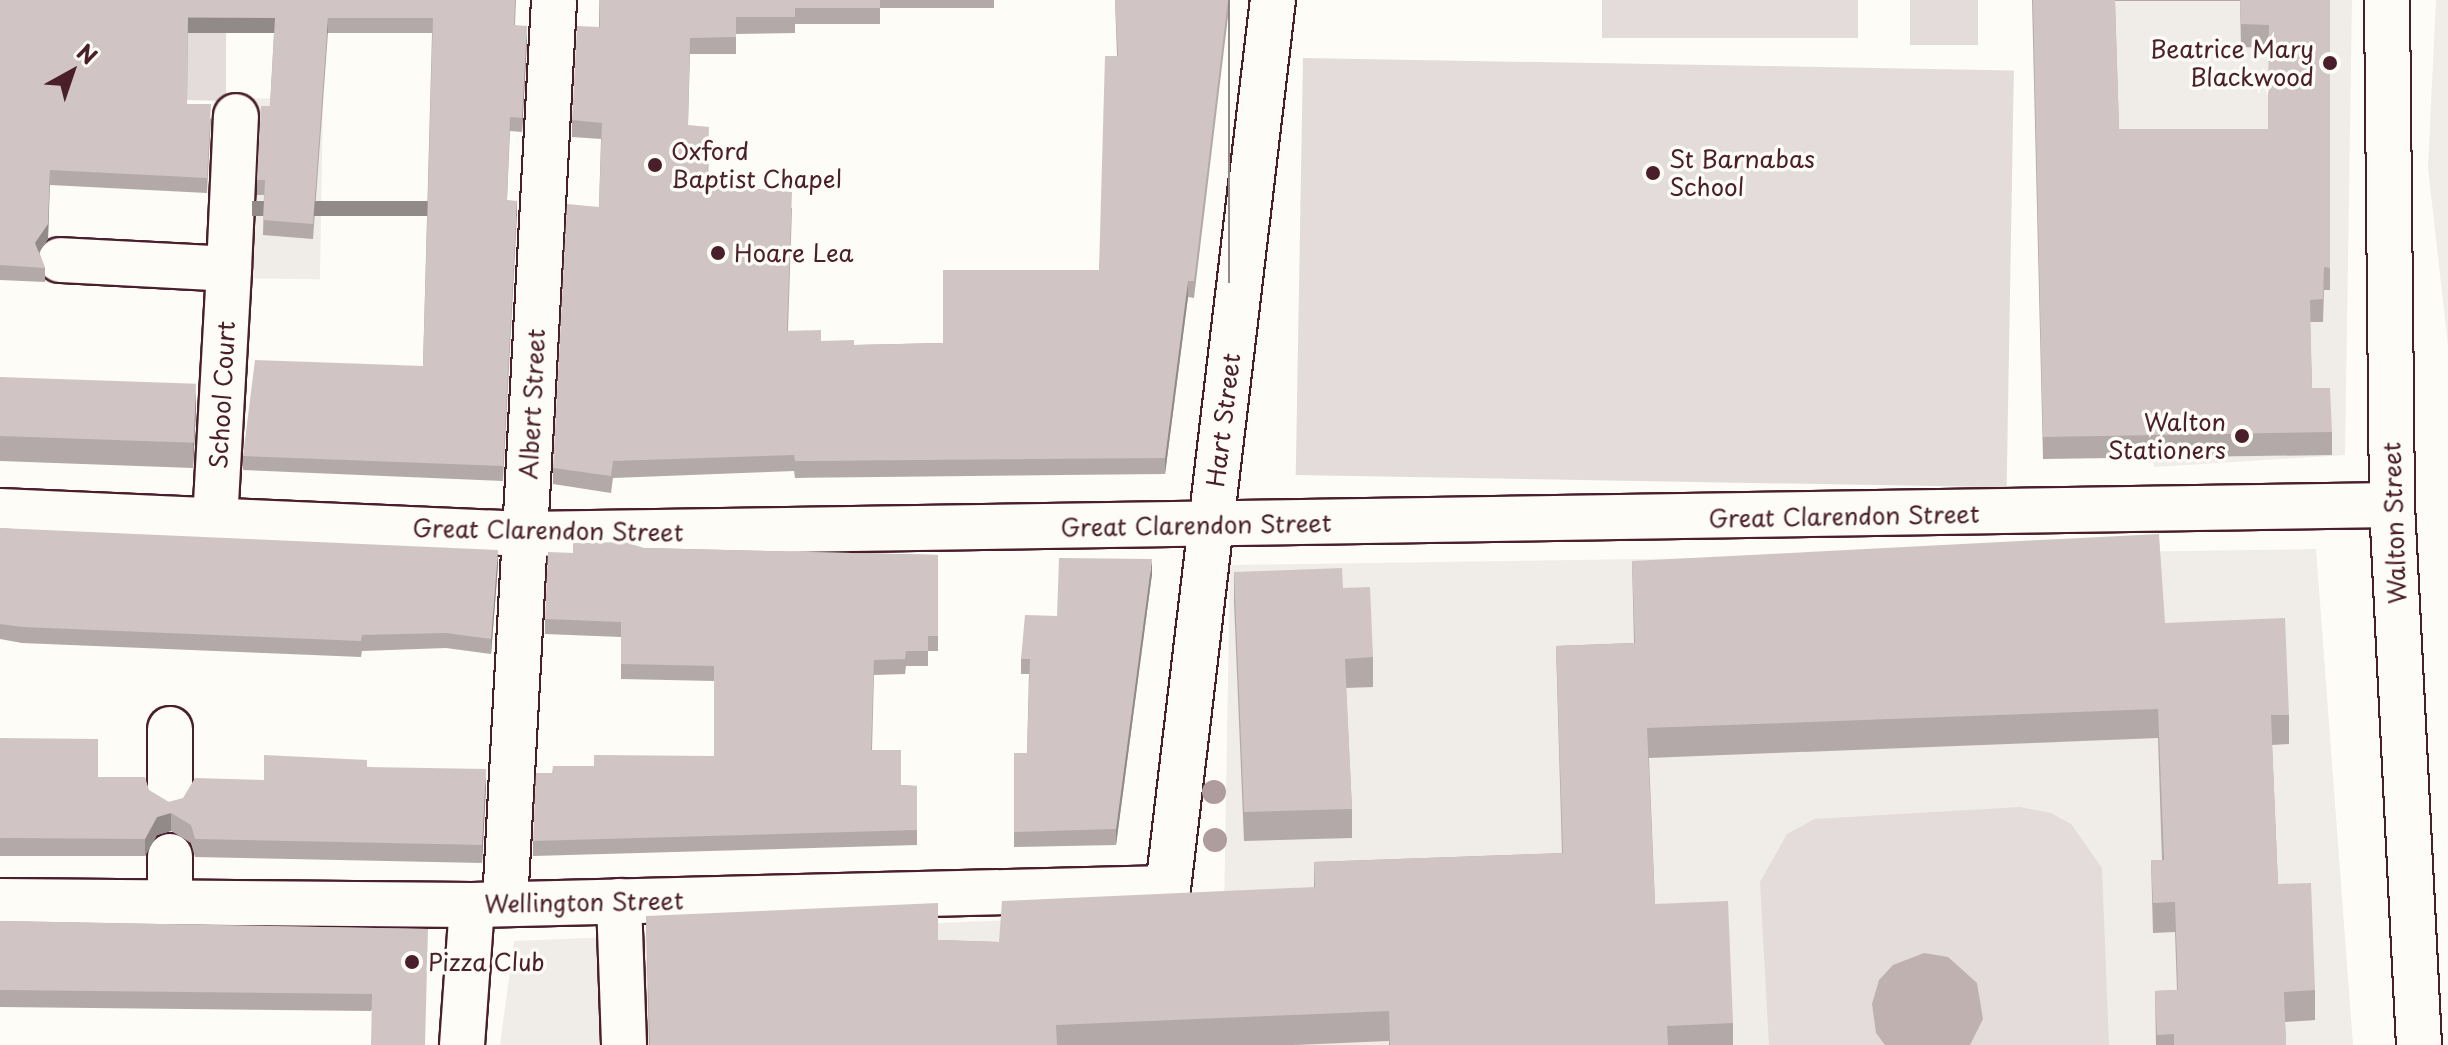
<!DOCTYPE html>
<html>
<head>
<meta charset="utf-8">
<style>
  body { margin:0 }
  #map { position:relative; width:2448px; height:1045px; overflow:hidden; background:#fdfcf7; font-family:"Playpen Sans",sans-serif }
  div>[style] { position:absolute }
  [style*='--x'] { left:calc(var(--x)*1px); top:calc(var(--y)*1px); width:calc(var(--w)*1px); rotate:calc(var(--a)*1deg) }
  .built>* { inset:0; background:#f0ece8; transform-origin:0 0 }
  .green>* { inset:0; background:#e3dcda; transform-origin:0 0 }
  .water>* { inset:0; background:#c0b1b1 }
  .roads { filter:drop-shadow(2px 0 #4a1f2b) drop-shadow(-2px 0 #4a1f2b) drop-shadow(0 2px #4a1f2b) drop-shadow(0 -2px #4a1f2b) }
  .minor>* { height:44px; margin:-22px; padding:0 22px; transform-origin:22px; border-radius:22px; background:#fdfcf7 }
  .trees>* { width:24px; height:24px; margin:-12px; border-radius:50%; background:#af9c9f }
  .wall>* { inset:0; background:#b3a9a9 }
  .shaded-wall>* { inset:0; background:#928a89; transform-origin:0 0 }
  .building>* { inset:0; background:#d0c5c4; transform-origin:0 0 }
  .dots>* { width:22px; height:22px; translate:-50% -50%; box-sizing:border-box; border:4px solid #fdfcf7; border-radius:50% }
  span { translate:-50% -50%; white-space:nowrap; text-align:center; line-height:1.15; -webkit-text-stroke:7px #fdfcf7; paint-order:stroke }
  .poi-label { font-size:24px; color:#4a1f2b }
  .right { translate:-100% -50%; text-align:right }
  .left { translate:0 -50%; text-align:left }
  .street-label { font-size:24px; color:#4a1f2b }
  .north { position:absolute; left:32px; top:32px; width:80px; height:80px; -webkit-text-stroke:6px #fdfcf7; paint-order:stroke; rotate:40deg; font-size:22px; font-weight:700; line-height:32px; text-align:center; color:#4a1f2b }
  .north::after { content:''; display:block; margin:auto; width:28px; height:36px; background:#4a1f2b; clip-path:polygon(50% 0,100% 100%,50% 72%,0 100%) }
</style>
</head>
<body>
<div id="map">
  <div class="built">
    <i style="clip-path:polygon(2352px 0,2345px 455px,2154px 467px,2149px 368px,2125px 366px,2115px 1px)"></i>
    <i style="clip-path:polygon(2436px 0,2448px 0,2448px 345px,2428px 168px)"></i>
    <i style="left:245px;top:98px;width:78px;height:180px;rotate:1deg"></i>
    <i style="clip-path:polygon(2316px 549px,2353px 1045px,500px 1045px,514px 941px,1224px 911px,1230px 565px)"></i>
  </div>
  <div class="green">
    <i style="left:1602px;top:0;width:256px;height:38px"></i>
    <i style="left:1910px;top:0;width:68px;height:45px"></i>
    <i style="clip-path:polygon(149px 31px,226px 32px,226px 101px,187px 100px,187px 79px)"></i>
    <i style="left:1303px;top:58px;width:711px;height:417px;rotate:1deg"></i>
    <i style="clip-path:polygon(2020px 807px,2051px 813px,2071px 824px,2102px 868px,2109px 1045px,1769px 1045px,1760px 882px,1787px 834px,1815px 819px)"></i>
  </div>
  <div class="water">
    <i style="clip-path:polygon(1924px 953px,1948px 957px,1977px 983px,1983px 1019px,1970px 1045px,1885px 1045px,1876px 1033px,1872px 1004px,1879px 980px,1893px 965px)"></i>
  </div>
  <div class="roads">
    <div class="minor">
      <i style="--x:2387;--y:0;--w:505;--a:89.43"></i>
      <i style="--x:2392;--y:505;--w:541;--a:87.14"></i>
      <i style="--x:60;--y:260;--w:169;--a:3"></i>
      <i style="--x:229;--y:269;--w:153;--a:-87.4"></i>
      <i style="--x:0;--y:511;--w:526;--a:2.51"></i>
      <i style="--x:525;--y:534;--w:1867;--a:-0.89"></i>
      <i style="--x:215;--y:521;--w:252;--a:-86.8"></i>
      <i style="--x:170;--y:729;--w:66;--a:90"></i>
      <i style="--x:0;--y:901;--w:472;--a:0.5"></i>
      <i style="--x:472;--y:905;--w:696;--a:-1.4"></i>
      <i style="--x:1168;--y:888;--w:894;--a:-83.26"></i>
      <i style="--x:619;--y:901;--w:144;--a:88"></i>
      <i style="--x:170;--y:903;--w:47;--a:-90"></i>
      <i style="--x:505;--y:903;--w:904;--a:-86.89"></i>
      <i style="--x:462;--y:1045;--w:140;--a:-85.9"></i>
    </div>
  </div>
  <div class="trees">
    <i style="left:1214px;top:792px"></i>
    <i style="left:1215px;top:840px"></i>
  </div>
  <div class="wall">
    <i style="clip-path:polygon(0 0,516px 0,515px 25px,527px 40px,522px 132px,510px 131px,507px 200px,517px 216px,503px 481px,243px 470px,243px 456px,423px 366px,432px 33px,328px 33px,313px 239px,263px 235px,264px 195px,257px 195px,257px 180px,270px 106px,274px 33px,188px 31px,187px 104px,211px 119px,207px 193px,50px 185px,48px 239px,39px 252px,45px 268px,45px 282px,0 280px)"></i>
    <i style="clip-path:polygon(599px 0,994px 0,994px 8px,880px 8px,880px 24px,795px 24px,795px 33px,736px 34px,736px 54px,690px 54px,688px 125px,709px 143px,708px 184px,792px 208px,788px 331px,821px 341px,854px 345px,943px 343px,1099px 270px,1117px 56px,1115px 0,1230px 0,1194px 298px,1188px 297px,1165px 474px,795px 478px,794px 471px,613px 478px,611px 493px,553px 484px,553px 468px,599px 207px,601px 139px,572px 137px,572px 120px,599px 27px)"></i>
    <i style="clip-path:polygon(evenodd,2032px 0,2330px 0,2330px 290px,2324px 290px,2323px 322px,2310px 322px,2312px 388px,2332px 432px,2332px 455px,2043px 459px,2032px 0,2115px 1px,2240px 1px,2241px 47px,2269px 48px,2268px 129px,2119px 129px,2115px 1px)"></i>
    <i style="clip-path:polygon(0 377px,196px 410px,193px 468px,0 461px)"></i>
    <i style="clip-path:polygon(0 528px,498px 565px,491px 654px,446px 648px,362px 651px,361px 657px,22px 643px,0 639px)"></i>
    <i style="clip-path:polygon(644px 548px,938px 555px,938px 651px,928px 651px,928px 666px,906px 666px,905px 674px,874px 675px,872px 750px,901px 785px,917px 786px,917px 845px,533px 856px,533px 841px,552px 773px,594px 766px,714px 756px,714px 681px,621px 679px,621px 637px,545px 634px,545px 619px,573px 553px)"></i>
    <i style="clip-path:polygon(1632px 561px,2165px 623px,2289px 715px,2289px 744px,2272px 745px,2278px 884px,2315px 990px,2315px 1020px,2285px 1022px,2286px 1045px,2156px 1045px,2155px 991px,2177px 990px,2175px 932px,2153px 933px,2151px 860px,2162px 860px,2158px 738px,1649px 758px,1655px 904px,1733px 1023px,1733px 1045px,1389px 1045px,1389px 1041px,1293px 1045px,649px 1045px,646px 916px,938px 940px,999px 942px,1314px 888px,1314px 862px,1562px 853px,1556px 646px,1634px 643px)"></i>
    <i style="clip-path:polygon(1234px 572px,1343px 588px,1373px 657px,1373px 687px,1346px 688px,1352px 809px,1352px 838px,1244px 841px,1234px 602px)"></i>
    <i style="clip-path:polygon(1152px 574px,1116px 845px,1014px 847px,1014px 753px,1027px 753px,1029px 674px,1021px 674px,1021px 659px,1057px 616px)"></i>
    <i style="clip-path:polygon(0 738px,98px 777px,169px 802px,264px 780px,367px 767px,486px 786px,482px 863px,195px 857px,191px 843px,171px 831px,157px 835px,145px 856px,0 856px)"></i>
    <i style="clip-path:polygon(0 921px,428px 929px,371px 1011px,0 1007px)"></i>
  </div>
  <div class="shaded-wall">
    <i style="left:1228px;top:0;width:2px;height:283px"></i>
    <i style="left:328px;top:18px;width:15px;height:207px;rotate:90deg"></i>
    <i style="clip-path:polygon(527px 26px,527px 40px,522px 132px,522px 118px)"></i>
    <i style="clip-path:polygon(50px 170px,48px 239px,35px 258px,35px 243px)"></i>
    <i style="left:517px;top:201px;width:15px;height:265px;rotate:90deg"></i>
    <i style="clip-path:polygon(1188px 281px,1188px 297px,1165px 474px,1165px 458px)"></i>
    <i style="clip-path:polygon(196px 385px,196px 410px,193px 468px,193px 443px)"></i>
    <i style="clip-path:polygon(498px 550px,498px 565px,491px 654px,491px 639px)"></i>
    <i style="clip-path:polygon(1152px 559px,1152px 574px,1116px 845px,1116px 829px)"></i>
    <i style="clip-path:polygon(486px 769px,486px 786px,482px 863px,482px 845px)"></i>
    <i style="clip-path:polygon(171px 813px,171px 831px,157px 835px,145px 856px,145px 839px,157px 817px)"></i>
  </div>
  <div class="building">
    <i style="clip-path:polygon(0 0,515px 0,514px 25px,527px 26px,522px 118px,510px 117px,507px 200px,517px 201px,503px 466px,243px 456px,255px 360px,423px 366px,433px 18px,328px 18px,313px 224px,263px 220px,265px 180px,257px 180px,261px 106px,270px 106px,275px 18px,188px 17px,187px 104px,211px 104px,207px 178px,50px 170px,48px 224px,35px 243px,45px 268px,0 265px)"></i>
    <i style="clip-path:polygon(599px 0,880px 0,880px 8px,795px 8px,795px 17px,736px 17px,736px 37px,690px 38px,688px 125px,709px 127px,707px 184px,792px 192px,787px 331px,821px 330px,821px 341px,854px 340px,854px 345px,943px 343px,943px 270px,1099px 270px,1105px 56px,1118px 56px,1115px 0,1228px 0,1194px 281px,1188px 281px,1165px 458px,795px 461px,794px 455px,613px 461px,611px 476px,553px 468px,567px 204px,599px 207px,602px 123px,572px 120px,577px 26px,600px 27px)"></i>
    <i style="clip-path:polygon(2033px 0,2115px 0,2119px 129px,2268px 129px,2269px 25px,2241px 24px,2240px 0,2330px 0,2330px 268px,2324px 267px,2323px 299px,2310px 300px,2312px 388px,2330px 388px,2332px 432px,2043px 437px)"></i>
    <i style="left:0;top:377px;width:196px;height:59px;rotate:2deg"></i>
    <i style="clip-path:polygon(0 528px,498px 550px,491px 639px,446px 633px,362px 635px,361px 641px,22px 627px,0 624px)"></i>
    <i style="clip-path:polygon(2159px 534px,2165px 623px,2285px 618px,2289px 715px,2271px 715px,2278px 884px,2311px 883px,2315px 990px,2284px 992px,2286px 1045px,2174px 1045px,2174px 1034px,2157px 1035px,2155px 991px,2178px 990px,2175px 902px,2153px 903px,2151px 860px,2164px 860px,2158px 709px,1647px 728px,1655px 904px,1728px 901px,1733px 1023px,1667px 1026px,1668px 1045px,1390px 1045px,1389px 1011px,1056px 1025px,1057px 1045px,650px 1045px,646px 916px,938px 903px,938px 940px,999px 942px,1002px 901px,1315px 887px,1314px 862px,1563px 853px,1556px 646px,1635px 643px,1632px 561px)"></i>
    <i style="clip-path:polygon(625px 542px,644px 548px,938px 555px,938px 636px,928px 636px,928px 651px,906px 651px,905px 659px,874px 660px,871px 750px,901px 750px,901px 785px,917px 786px,917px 830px,533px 841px,536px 773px,552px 773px,553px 766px,594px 766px,594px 755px,714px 756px,714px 666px,621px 664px,621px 622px,545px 619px,548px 552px,573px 553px,573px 543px)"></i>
    <i style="clip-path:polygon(1059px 558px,1152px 559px,1116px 829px,1014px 832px,1014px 753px,1027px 753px,1030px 659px,1021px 659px,1025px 615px,1057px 616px)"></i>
    <i style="clip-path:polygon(1342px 568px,1343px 588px,1370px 587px,1373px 657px,1345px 659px,1352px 809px,1244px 812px,1234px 572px)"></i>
    <i style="clip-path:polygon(0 738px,98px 739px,98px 777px,145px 777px,149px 790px,169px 802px,183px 798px,195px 778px,264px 780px,264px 755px,367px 760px,367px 767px,486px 769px,482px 845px,195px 839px,191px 825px,171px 813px,157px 817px,145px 839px,0 838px)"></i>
    <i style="clip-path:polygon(0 921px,428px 929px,425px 1045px,371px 1045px,372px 994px,0 990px)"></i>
  </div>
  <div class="dots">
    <i style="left:2330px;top:63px;background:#4a1f2b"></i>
    <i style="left:655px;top:165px;background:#4a1f2b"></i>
    <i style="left:1653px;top:173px;background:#4a1f2b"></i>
    <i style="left:718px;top:253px;background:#4a1f2b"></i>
    <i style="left:2242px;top:436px;background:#4a1f2b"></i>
    <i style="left:412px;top:962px;background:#4a1f2b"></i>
  </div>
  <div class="poi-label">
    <span class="right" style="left:2314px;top:63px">Beatrice Mary<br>Blackwood</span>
    <span class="left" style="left:671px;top:165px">Oxford<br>Baptist Chapel</span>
    <span class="left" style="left:1669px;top:173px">St Barnabas<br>School</span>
    <span class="left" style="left:734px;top:253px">Hoare Lea</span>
    <span class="right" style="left:2226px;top:436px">Walton<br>Stationers</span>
    <span class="left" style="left:428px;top:962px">Pizza Club</span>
  </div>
  <div class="street-label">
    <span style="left:222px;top:395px;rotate:-87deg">School Court</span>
    <span style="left:532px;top:404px;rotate:-87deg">Albert Street</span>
    <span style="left:1223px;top:420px;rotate:-83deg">Hart Street</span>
    <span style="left:1844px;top:516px;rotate:-1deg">Great Clarendon Street</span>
    <span style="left:2394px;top:523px;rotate:-92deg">Walton Street</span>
    <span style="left:1196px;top:525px;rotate:-1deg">Great Clarendon Street</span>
    <span style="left:548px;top:530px;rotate:1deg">Great Clarendon Street</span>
    <span style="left:584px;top:902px;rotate:-1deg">Wellington Street</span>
  </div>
  <div class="north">N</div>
</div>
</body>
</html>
